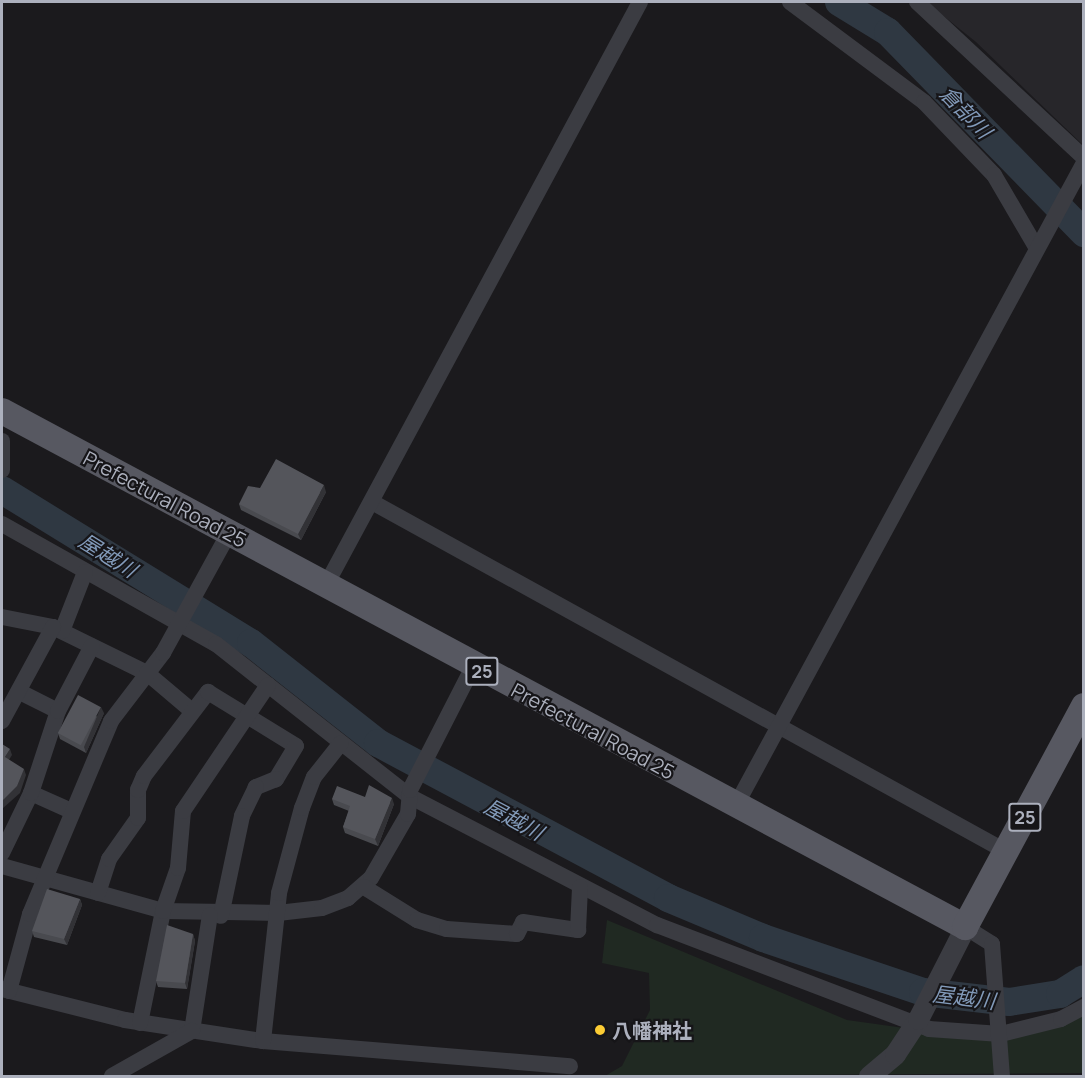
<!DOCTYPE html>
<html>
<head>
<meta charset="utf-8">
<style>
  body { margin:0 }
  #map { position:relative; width:1085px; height:1078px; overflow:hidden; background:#1b1a1d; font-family:Manrope,"Noto Sans JP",sans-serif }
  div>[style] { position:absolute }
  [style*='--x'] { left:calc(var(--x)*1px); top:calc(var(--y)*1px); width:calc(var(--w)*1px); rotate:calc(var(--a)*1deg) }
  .built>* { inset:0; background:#27262a }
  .green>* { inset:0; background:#202922 }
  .river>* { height:28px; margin:-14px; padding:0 14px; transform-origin:14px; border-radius:14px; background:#2f3842 }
  .minor>* { height:16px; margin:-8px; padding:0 8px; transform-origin:8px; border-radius:8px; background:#3b3c42 }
  .tertiary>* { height:21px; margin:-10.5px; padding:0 10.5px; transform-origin:10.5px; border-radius:10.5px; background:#3b3c42 }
  .primary>* { height:26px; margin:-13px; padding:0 13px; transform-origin:13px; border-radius:13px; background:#575861 }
  .wall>* { inset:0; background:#494a4f }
  .shaded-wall>* { inset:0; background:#323236 }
  .building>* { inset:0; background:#54555b; transform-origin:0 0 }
  .dots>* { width:16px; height:16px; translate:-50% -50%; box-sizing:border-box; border:3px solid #161518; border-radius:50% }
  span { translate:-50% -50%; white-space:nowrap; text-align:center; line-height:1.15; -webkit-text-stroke:4.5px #161518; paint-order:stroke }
  .shield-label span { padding:2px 4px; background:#161518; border:2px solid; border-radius:4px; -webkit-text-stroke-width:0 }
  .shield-label { font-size:18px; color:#acb0bd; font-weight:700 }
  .street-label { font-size:20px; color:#acb0bd }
  .poi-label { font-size:20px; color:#acb0bd; font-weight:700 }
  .left { translate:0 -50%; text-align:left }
  .water-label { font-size:21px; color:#829ab9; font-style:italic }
  .frame { position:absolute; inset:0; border:3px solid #acb0bd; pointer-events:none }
</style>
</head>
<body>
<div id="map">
  <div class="built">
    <i style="clip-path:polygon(926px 2px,1083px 2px,1083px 145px,976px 42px)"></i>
  </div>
  <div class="green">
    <i style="clip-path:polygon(607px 920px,847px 1020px,983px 1039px,1083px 1015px,1083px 1073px,605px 1076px,622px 1066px,650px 1010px,649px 973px,602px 963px)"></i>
  </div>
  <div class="river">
    <i style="--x:839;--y:2;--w:57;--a:31.5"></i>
    <i style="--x:888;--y:32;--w:281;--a:45.7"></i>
    <i style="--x:2;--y:490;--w:292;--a:31.6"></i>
    <i style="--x:251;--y:643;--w:162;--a:38.2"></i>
    <i style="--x:378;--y:743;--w:329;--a:28.1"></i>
    <i style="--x:668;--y:898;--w:103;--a:22.8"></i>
    <i style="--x:763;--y:938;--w:169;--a:18.6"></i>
    <i style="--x:923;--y:992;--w:87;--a:6.6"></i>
    <i style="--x:1009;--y:1002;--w:52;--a:-8.9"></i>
    <i style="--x:1060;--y:994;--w:28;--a:-32"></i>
  </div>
  <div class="minor">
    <i style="--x:790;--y:2;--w:167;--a:36.7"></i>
    <i style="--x:924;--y:102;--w:101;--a:46.2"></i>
    <i style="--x:994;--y:175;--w:83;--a:59.7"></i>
    <i style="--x:917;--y:2;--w:229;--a:43"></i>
    <i style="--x:2;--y:441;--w:29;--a:90"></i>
    <i style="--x:372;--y:502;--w:725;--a:28.86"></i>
    <i style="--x:2;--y:524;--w:245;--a:29.3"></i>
    <i style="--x:216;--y:644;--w:246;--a:38.2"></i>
    <i style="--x:409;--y:796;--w:280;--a:27.5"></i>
    <i style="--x:657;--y:925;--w:291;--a:20.9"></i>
    <i style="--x:929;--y:1029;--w:72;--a:4"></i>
    <i style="--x:1001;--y:1034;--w:62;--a:-14"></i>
    <i style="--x:1061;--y:1019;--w:26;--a:-28"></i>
    <i style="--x:326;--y:585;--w:662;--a:-61.69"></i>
    <i style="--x:2;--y:617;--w:52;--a:11.1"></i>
    <i style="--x:53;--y:627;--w:105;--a:26.1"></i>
    <i style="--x:147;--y:673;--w:59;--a:40.2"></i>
    <i style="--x:62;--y:631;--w:63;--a:-68.7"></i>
    <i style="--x:20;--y:692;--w:42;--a:26.6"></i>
    <i style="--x:2;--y:721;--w:107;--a:-61.5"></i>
    <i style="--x:31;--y:793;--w:42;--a:24.1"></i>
    <i style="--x:735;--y:807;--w:732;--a:-61.55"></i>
    <i style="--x:2;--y:853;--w:67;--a:-64.2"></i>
    <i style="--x:31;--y:793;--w:86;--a:-71.8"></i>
    <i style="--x:58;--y:711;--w:73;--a:-62.4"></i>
    <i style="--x:2;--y:866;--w:167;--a:15.6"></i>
    <i style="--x:163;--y:911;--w:115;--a:1"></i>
    <i style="--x:278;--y:913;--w:44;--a:-6.5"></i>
    <i style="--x:322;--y:908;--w:28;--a:-21"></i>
    <i style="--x:348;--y:898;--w:30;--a:-41"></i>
    <i style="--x:371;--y:878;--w:74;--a:-60"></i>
    <i style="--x:408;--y:814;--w:24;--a:-85"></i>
    <i style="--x:410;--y:790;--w:138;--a:-62.9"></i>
    <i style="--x:364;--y:887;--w:62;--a:31.9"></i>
    <i style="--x:417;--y:920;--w:31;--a:17"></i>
    <i style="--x:447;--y:929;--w:70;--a:4.1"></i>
    <i style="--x:517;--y:934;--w:13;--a:-63"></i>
    <i style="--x:523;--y:922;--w:56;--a:8.3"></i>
    <i style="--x:578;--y:930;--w:43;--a:-87.3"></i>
    <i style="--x:98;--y:893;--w:36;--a:-72"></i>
    <i style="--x:109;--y:859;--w:50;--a:-54.7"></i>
    <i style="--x:138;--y:818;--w:28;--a:-90"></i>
    <i style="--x:138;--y:790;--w:15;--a:-67"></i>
    <i style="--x:144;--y:776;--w:106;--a:-52.7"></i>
    <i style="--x:208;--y:692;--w:103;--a:31.5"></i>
    <i style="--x:296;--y:746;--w:39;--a:121"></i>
    <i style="--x:276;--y:779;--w:22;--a:158"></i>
    <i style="--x:256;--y:787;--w:32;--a:116"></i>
    <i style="--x:242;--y:816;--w:102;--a:101.9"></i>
    <i style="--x:965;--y:927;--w:32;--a:32"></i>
    <i style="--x:992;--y:944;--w:132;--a:85.7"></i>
    <i style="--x:2;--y:989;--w:127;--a:14.1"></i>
    <i style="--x:125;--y:1020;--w:140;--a:8.7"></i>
    <i style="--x:263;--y:1041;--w:308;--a:4.7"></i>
    <i style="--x:9;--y:991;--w:80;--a:-74.7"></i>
    <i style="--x:30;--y:914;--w:209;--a:-67.2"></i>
    <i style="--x:111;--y:721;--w:86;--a:-52.6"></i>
    <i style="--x:163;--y:653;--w:137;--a:-61.2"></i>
    <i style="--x:140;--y:1023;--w:114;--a:-78.4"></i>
    <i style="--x:163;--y:911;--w:46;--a:-70.8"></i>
    <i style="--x:178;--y:868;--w:57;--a:-85"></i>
    <i style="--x:183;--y:811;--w:152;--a:-56"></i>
    <i style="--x:192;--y:1031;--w:117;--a:-81.2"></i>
    <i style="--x:263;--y:1041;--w:149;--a:-83.8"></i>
    <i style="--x:279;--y:893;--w:88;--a:-74.9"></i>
    <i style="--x:302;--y:808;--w:33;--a:-69"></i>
    <i style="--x:314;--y:777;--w:43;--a:-51.5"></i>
    <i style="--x:112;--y:1076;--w:92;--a:-29.4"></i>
  </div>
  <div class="tertiary">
    <i style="--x:869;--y:1076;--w:34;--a:-40"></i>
    <i style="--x:895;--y:1054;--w:42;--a:-56.7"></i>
    <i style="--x:918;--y:1019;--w:103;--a:-62.9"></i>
  </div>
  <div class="primary">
    <i style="--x:2;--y:411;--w:1093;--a:28.18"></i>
    <i style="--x:965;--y:927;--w:251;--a:-61.7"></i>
  </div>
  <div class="wall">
    <i style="clip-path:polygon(326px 492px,301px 540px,241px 510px,239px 504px)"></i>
    <i style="clip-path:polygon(104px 713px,86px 753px,60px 739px,58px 733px)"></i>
    <i style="clip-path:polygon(365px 797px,394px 804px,378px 846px,345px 833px,343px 827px,349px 811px,334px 805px,332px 799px)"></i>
    <i style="clip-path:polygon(80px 899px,82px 905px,67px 945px,34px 937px,32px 931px)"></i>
    <i style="clip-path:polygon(193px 934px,195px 941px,187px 989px,158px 987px,156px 981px)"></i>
  </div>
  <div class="shaded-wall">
    <i style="clip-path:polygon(324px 485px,326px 492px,301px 540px,298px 534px)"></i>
    <i style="clip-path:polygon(101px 707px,104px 713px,86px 753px,84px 747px)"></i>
    <i style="clip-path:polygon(10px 749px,12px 755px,7px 763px,5px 757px)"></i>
    <i style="clip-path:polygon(24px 769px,26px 775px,20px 793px,2px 809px,2px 801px)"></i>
    <i style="clip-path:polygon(392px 798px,394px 804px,378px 846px,375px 839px)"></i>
    <i style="clip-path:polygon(80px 899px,82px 905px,67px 945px,64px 939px)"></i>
    <i style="clip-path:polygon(193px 934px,195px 941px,187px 989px,185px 983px)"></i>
  </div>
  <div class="building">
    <i style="clip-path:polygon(276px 459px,324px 485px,298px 534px,239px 504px,248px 486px,260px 488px)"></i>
    <i style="left:78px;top:695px;width:26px;height:43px;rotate:28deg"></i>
    <i style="clip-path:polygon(2px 744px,10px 749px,5px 757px,24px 769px,17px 786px,2px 801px)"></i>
    <i style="clip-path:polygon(369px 785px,392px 798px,375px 839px,343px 827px,350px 806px,332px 799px,337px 786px,365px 797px)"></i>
    <i style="clip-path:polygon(47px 889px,80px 899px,64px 939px,32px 931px)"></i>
    <i style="clip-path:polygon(167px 925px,193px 934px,185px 983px,156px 981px)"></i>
  </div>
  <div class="dots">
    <i style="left:600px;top:1030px;background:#fccc34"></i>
  </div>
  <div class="shield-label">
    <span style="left:482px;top:671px">25</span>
    <span style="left:1025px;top:817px">25</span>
  </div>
  <div class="street-label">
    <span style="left:165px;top:499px;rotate:28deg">Prefectural Road 25</span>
    <span style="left:593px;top:731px;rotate:28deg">Prefectural Road 25</span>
  </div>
  <div class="poi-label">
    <span class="left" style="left:612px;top:1030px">八幡神社</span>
  </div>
  <div class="water-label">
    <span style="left:966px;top:112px;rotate:46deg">倉部川</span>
    <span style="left:108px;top:555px;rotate:32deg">屋越川</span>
    <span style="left:514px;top:819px;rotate:28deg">屋越川</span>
    <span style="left:964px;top:997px;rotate:7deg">屋越川</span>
  </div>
  <div class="frame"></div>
</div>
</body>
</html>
